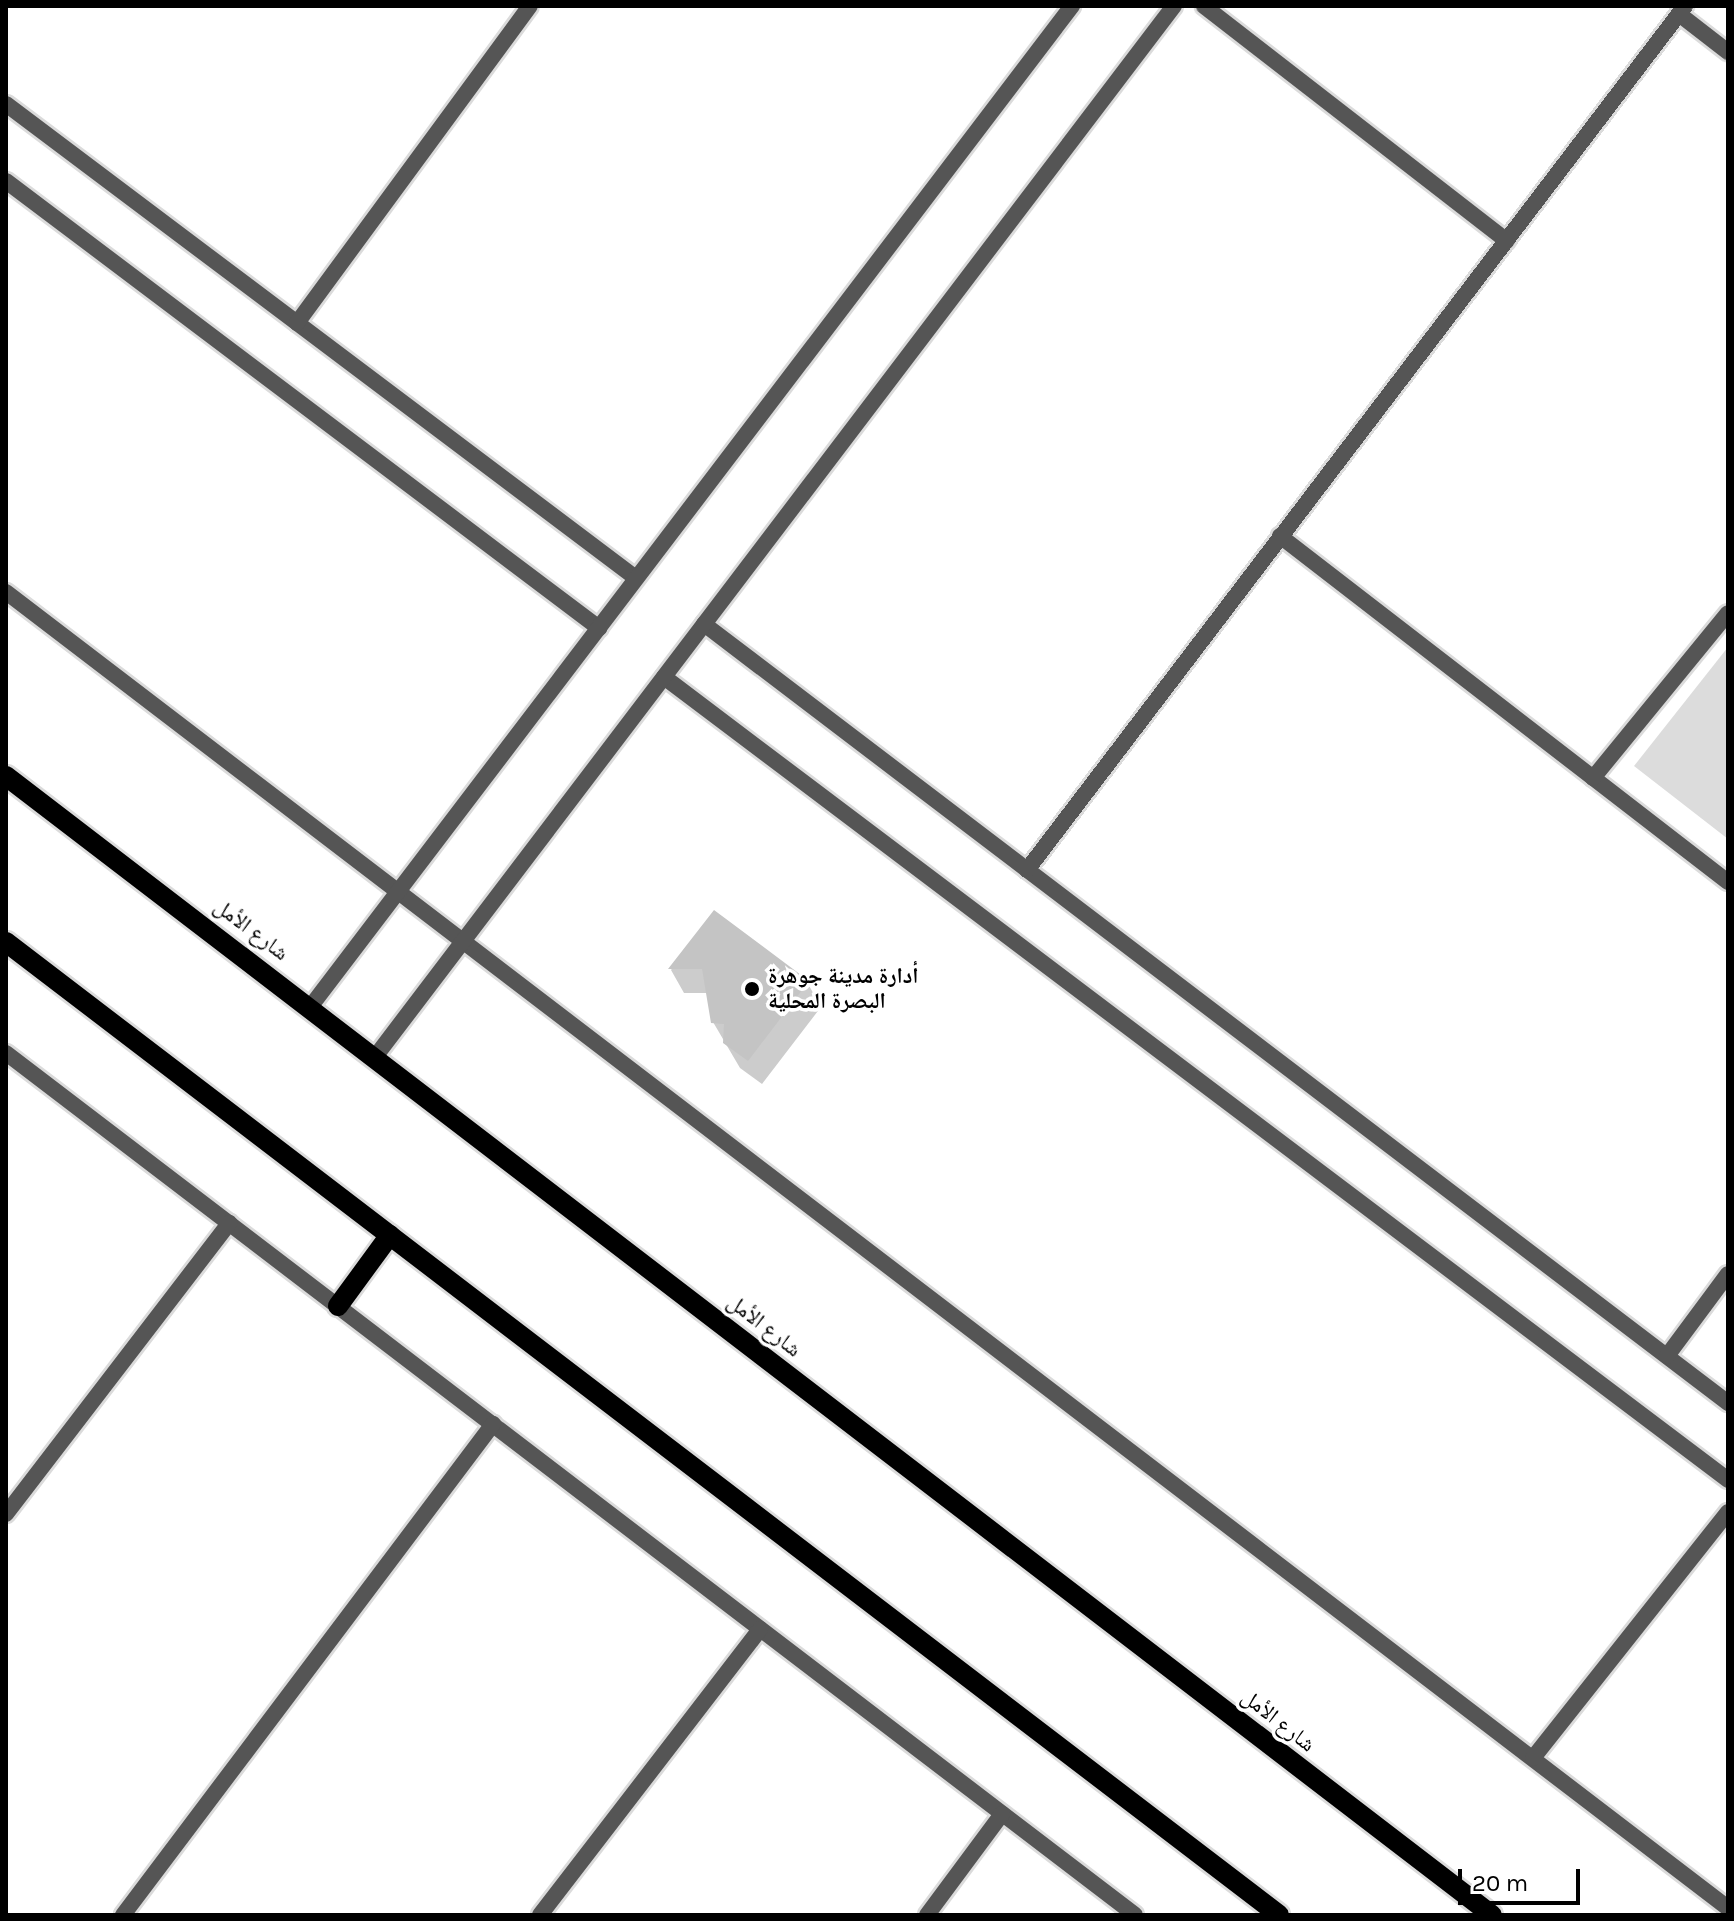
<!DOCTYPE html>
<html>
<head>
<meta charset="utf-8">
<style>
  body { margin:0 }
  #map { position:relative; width:1734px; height:1921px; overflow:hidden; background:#fff; font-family:Karla,"Noto Naskh Arabic",sans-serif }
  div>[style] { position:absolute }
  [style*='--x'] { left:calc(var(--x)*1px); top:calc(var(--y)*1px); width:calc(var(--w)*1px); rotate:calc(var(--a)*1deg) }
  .green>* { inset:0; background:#dcdcdc }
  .shadow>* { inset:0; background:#0003 }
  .building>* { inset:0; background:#c4c4c4 }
  .roads { filter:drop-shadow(2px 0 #dbdbdb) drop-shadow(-2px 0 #dbdbdb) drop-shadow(0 2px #dbdbdb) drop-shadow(0 -2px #dbdbdb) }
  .minor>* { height:16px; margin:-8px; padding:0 8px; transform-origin:8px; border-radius:8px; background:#555 }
  .primary>* { height:20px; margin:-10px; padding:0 10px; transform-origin:10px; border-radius:10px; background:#000 }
  .dots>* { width:22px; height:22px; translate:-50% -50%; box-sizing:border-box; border:4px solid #fff; border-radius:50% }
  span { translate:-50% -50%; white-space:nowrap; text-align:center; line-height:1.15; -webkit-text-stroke:7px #fff; paint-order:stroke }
  .street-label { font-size:22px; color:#000 }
  .poi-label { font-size:22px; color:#000; font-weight:700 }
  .left { translate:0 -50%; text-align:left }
  .frame { position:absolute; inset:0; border:8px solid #000; pointer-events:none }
  .scale { position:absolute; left:1458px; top:1869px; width:122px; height:36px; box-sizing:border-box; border:4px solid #000; border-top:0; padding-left:10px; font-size:24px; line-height:28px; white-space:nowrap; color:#000; -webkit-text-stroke:6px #fff; paint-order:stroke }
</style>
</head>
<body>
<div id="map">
  <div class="green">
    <i style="clip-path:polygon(1728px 647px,1728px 839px,1634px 766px)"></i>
  </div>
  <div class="shadow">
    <i style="clip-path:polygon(715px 912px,807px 982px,821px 1007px,762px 1084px,740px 1068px,713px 1022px,708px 993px,684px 993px,671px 970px)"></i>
  </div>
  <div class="building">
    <i style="clip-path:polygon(714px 910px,809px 981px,748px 1061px,723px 1043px,724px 1024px,711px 1023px,702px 969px,668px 969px)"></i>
  </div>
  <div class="roads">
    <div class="minor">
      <i style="--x:1204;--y:6;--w:383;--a:37.8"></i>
      <i style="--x:1679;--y:14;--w:62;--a:37.8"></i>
      <i style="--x:6;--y:104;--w:788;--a:36.96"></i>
      <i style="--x:6;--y:181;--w:743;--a:37.01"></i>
      <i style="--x:297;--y:323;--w:393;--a:-53.7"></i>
      <i style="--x:1280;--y:536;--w:566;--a:37.68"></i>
      <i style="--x:6;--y:592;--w:2167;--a:37.39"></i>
      <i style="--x:704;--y:624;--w:1287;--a:37.26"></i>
      <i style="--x:664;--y:677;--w:1333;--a:37.04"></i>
      <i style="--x:1593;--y:778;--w:213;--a:-50.7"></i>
      <i style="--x:1027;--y:870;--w:1086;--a:-52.71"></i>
      <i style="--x:311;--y:1006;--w:1257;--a:-52.73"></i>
      <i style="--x:6;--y:1053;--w:1420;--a:37.36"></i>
      <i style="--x:375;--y:1057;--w:1320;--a:-52.76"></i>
      <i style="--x:1667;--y:1356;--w:102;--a:-53.4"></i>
      <i style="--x:6;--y:1514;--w:367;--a:-52.5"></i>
      <i style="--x:1533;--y:1758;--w:314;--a:-51.6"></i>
      <i style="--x:123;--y:1915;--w:615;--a:-53"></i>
      <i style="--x:540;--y:1915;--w:361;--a:-52.4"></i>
      <i style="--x:927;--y:1915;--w:126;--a:-53.4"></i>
    </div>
    <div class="primary">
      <i style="--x:6;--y:776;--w:1872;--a:37.47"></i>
      <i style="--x:6;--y:942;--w:1602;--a:37.39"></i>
      <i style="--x:338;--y:1306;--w:88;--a:-53.8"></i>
    </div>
  </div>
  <div class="dots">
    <i style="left:752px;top:989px;background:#000"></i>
  </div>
  <div class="street-label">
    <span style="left:251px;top:930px;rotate:37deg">شارع الأمل</span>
    <span style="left:764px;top:1326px;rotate:38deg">شارع الأمل</span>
    <span style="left:1278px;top:1721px;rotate:38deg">شارع الأمل</span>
  </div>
  <div class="poi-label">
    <span class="left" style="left:768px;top:989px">أدارة مدينة جوهرة<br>البصرة المحلية</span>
  </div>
  <div class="frame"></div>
  <div class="scale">20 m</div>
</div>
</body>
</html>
